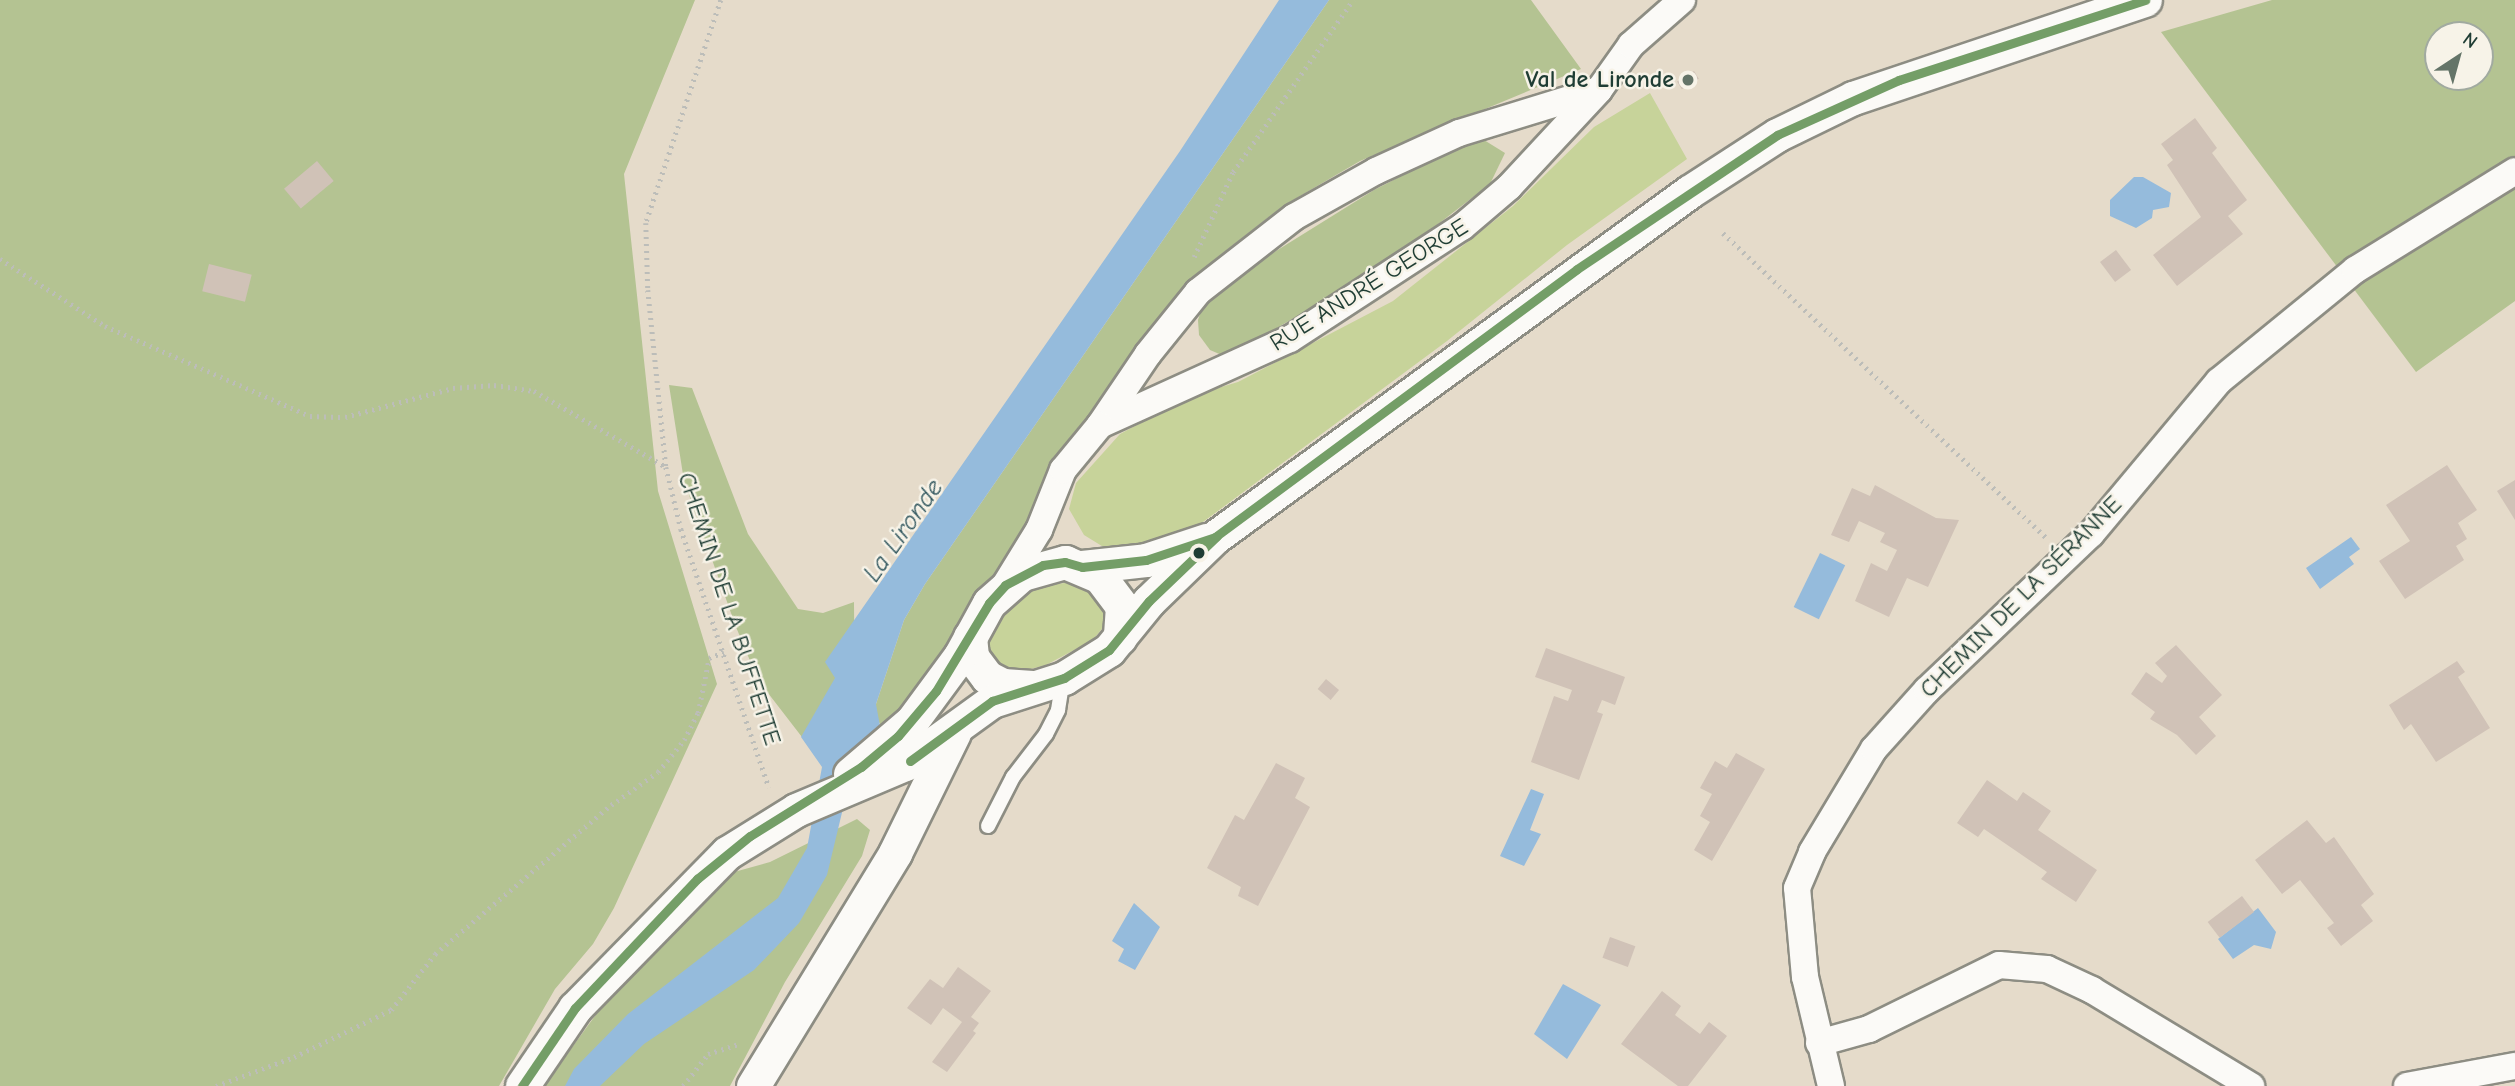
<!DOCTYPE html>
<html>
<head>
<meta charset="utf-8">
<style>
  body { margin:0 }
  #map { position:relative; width:2515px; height:1086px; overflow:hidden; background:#e5dbca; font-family:"Comic Neue",sans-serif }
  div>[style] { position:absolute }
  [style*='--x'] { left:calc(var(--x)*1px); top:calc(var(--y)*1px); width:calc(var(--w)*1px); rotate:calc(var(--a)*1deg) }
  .green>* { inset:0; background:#c7d39a }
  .forest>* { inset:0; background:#b4c392 }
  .water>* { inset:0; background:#95bbdc; transform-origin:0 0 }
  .building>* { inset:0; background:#d0c2b7; transform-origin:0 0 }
  .path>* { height:4.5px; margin-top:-2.25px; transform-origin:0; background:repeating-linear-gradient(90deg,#bcbdb9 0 2px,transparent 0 7px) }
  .roads { filter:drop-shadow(2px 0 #8d8d83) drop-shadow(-2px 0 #8d8d83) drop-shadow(0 2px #8d8d83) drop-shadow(0 -2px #8d8d83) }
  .service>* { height:14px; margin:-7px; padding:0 7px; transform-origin:7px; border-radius:7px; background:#fbfaf7 }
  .minor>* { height:26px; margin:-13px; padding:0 13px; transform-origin:13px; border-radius:13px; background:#fbfaf7 }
  .tertiary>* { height:33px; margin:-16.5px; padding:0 16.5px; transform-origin:16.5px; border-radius:16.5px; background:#fbfaf7 }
  .bus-1>* { height:9px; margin:-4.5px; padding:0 4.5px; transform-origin:4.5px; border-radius:4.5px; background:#749e67 }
  .dots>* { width:19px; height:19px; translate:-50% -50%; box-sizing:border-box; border:4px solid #f7f3e8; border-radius:50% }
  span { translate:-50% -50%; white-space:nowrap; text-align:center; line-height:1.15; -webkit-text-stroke:5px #f7f3e8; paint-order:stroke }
  .poi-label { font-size:24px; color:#1f3d34; font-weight:700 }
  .right { translate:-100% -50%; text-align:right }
  .street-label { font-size:24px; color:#1f3d34 }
  .water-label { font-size:26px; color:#345960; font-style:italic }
  .north { position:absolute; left:2424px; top:21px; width:70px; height:70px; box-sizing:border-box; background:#f7f3e8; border:2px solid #a1aaa0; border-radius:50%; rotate:36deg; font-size:19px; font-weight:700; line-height:28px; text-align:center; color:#1f3d34 }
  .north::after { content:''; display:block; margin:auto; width:24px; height:32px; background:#647468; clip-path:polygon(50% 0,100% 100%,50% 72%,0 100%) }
</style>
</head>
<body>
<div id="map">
  <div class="green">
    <i style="clip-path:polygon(1650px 93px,1687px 159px,1567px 245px,1447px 341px,1176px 542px,1110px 551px,1084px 535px,1069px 509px,1076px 483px,1120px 434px,1191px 396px,1238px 382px,1393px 301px,1513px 206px,1594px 127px)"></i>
    <i style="clip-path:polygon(1072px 582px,1103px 600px,1109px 620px,1093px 640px,1046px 665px,1023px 671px,1001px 669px,989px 659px,986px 629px,1013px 600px,1043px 586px)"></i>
  </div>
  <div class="forest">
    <i style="clip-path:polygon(0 0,695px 0,624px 174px,658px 491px,717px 684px,614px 908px,593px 944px,555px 989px,499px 1086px,0 1086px)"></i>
    <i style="clip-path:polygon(1329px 0,1531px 0,1581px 69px,1360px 161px,1283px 206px,1214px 260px,1045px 479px,1025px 538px,889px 740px,876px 717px,876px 704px,904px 620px,925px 584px)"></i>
    <i style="clip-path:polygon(evenodd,2272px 0,2515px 0,2515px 301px,2416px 372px,2161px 32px,2272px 0,2438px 35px,2480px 35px,2480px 77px,2438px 77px,2438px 35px)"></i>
    <i style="clip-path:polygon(1484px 140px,1505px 153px,1490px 184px,1389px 262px,1236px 352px,1224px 356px,1210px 350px,1199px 335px,1198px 320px,1204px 302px,1226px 282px,1374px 190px,1468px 142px)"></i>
    <i style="clip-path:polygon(669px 385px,692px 388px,748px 534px,798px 609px,823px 613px,854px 602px,855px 747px,822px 763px,758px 680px,736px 627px,684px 481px)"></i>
    <i style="clip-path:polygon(857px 819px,870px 830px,862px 856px,785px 982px,730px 1086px,544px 1086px,600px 1009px,727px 874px,770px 862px)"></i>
  </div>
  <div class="water">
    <i style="clip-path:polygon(1279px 0,1329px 0,925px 584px,904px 620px,876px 704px,880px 726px,858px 746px,827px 875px,799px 923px,754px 970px,644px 1044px,600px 1086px,565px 1086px,574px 1069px,628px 1014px,778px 898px,807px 848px,822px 767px,801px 737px,835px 678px,825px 662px,1180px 151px)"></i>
    <i style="clip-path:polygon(2134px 177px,2143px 177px,2171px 193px,2169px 207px,2153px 210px,2152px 218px,2136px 228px,2110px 216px,2110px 200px)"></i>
    <i style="clip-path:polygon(2351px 537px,2360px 549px,2349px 557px,2354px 564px,2320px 589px,2306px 568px)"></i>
    <i style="left:1820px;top:553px;width:28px;height:60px;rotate:26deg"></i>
    <i style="clip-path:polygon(1531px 789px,1544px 794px,1530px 830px,1541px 834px,1524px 866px,1500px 856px)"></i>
    <i style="clip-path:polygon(1134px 903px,1160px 927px,1135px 970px,1118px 961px,1124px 949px,1112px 941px)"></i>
    <i style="clip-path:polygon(2258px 908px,2276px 932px,2271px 949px,2254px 945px,2233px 959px,2218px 939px)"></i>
    <i style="clip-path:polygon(1563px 984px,1601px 1005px,1567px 1059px,1534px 1034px)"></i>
  </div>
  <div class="building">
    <i style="left:1694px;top:71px;width:9px;height:20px;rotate:58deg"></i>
    <i style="clip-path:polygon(2195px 118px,2217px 148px,2212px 153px,2247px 200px,2228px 216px,2243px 234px,2177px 286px,2153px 255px,2201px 217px,2167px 165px,2173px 160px,2161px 144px)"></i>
    <i style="left:317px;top:161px;width:26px;height:43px;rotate:50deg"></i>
    <i style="left:2116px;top:250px;width:25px;height:20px;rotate:53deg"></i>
    <i style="left:209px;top:264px;width:44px;height:28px;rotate:14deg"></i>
    <i style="clip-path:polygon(2447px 465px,2477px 510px,2458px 523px,2467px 539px,2456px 546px,2464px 560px,2405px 599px,2379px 561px,2410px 541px,2386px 505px)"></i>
    <i style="clip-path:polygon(2515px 480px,2515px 520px,2497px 491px)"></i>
    <i style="clip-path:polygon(1875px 485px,1936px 518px,1959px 520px,1928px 587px,1907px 578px,1889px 617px,1855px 601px,1871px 563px,1887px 571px,1897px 550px,1880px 542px,1885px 533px,1859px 521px,1849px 542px,1831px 535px,1852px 488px,1870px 496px)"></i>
    <i style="clip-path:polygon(2176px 645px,2222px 695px,2199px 717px,2216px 736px,2196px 755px,2177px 735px,2150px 719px,2155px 712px,2131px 694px,2146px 672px,2162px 683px,2167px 676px,2155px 663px)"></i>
    <i style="clip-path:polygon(1546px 648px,1625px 677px,1615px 705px,1602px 700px,1597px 712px,1603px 714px,1579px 780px,1531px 762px,1554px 696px,1568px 701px,1572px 690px,1535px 677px)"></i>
    <i style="clip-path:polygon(2457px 661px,2465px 672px,2458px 677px,2490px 728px,2436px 762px,2411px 724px,2404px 730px,2389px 705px)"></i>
    <i style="left:1326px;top:679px;width:17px;height:13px;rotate:40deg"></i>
    <i style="clip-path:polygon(1736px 753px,1765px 769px,1712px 861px,1694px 850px,1710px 822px,1700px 816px,1712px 794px,1700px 788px,1715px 761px,1727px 768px)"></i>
    <i style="clip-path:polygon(1276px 763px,1305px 778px,1295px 798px,1310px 807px,1258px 906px,1238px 896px,1241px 887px,1207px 868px,1235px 815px,1244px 820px)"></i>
    <i style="clip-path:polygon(1987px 780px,2017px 801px,2023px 792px,2051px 811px,2038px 830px,2097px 870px,2076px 902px,2041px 879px,2047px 872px,1984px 829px,1978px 837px,1957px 823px)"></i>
    <i style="clip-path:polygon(2307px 820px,2326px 843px,2334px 837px,2374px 894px,2361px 905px,2373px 921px,2341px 946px,2327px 928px,2334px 923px,2300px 880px,2282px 894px,2255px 860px)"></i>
    <i style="left:2242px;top:896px;width:20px;height:43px;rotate:53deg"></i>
    <i style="left:1610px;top:937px;width:27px;height:22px;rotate:20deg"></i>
    <i style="clip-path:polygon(958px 967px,991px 991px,971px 1017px,979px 1023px,973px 1031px,976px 1033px,947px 1072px,932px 1062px,962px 1022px,943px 1008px,931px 1025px,907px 1008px,930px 979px,943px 988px)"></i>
    <i style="clip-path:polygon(1662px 991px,1681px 1006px,1675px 1015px,1700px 1034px,1709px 1022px,1727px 1036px,1688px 1086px,1678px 1086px,1621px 1044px)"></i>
  </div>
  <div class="path">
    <i style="--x:721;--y:0;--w:235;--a:108.6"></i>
    <i style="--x:646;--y:223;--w:67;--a:88.3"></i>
    <i style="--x:648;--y:290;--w:178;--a:84.2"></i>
    <i style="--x:666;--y:467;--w:64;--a:76.4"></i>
    <i style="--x:681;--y:529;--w:273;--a:71.2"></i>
    <i style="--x:1723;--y:233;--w:444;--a:43.3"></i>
    <i style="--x:1194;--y:257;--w:94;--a:-65.4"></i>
    <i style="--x:1233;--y:172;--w:210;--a:-55.1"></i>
    <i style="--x:0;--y:259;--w:125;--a:32.5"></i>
    <i style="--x:105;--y:326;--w:224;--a:23.7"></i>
    <i style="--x:310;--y:416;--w:35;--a:2"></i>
    <i style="--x:345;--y:417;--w:112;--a:-15"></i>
    <i style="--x:453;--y:388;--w:41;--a:-4.2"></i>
    <i style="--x:494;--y:385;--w:40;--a:8.5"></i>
    <i style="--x:534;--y:391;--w:152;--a:29.9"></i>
    <i style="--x:216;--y:1086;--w:83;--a:-20.4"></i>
    <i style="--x:294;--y:1057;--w:108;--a:-25.9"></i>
    <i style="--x:391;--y:1010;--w:71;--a:-51.8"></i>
    <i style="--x:435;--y:954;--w:231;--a:-40.3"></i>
    <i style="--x:611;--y:805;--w:57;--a:-35.1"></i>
    <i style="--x:658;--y:772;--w:41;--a:-50.9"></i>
    <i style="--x:684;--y:740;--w:30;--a:-63"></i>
    <i style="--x:698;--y:713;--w:56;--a:-78.7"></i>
    <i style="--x:709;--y:658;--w:16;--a:-22"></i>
    <i style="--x:683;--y:1086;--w:41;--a:-52"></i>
    <i style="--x:708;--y:1054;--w:32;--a:-18"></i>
  </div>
  <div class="roads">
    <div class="service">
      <i style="--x:988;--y:826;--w:55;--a:-63"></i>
      <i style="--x:1013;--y:777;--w:54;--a:-52.5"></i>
      <i style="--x:1046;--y:734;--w:27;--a:-63"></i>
      <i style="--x:1058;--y:710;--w:30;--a:-81"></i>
    </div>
    <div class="minor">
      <i style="--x:1599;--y:90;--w:146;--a:162.9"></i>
      <i style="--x:1459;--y:133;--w:91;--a:155.4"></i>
      <i style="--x:1376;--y:171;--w:94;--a:150.7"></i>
      <i style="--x:1294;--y:217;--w:122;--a:142"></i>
      <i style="--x:1198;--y:292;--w:80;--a:128.9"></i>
      <i style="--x:1148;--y:354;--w:86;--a:124.1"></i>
      <i style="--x:1100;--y:425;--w:209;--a:-24.4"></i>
      <i style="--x:1290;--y:339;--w:205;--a:-33.1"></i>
      <i style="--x:1462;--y:227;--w:62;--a:-40.4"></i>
      <i style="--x:1509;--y:187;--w:132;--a:-47.1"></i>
      <i style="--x:1599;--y:90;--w:55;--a:-54.6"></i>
      <i style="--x:1631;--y:45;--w:68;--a:-41.4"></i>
      <i style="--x:1005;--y:585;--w:65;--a:-58.3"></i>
      <i style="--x:1039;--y:530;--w:65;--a:-68.2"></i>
      <i style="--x:1063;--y:470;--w:58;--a:-50.6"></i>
      <i style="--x:1819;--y:1043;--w:52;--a:-15.6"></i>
      <i style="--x:1869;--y:1029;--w:145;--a:-26.2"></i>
      <i style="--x:1999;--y:965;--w:48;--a:4.8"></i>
      <i style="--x:2047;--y:969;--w:50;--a:25"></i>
      <i style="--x:2092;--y:990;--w:186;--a:31.1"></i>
      <i style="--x:1831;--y:1086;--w:112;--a:-103.4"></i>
      <i style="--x:1805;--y:977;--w:89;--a:-95.1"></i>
      <i style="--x:1797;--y:888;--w:39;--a:-67"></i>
      <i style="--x:1812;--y:852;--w:120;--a:-59"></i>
      <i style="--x:1874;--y:749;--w:79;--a:-48.1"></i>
      <i style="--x:1927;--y:690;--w:226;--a:-43.6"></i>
      <i style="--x:2091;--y:534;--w:199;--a:-50.1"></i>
      <i style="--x:2219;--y:381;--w:176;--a:-39.2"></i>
      <i style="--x:2355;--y:270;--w:188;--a:-31.7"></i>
      <i style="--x:2407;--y:1086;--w:110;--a:-10.5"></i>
    </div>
    <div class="tertiary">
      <i style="--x:1082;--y:567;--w:64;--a:-6.2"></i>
      <i style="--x:1146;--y:560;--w:63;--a:-18.4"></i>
      <i style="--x:970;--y:637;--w:20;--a:84"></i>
      <i style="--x:972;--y:657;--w:25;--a:53"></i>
      <i style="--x:987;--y:677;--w:18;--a:27"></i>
      <i style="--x:1003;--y:685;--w:29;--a:4"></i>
      <i style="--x:850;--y:774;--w:82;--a:-40.5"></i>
      <i style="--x:912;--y:721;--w:81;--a:-53.6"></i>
      <i style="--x:960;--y:656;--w:60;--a:-61.3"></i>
      <i style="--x:989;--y:603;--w:44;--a:-41.3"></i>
      <i style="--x:1022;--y:574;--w:45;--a:-15.6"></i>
      <i style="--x:1065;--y:562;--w:38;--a:23"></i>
      <i style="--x:1100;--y:577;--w:36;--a:53"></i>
      <i style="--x:1122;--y:606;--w:32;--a:94"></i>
      <i style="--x:522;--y:1086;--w:94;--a:-55.8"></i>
      <i style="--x:575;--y:1008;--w:217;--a:-45.6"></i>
      <i style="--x:727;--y:853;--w:81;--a:-31.9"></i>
      <i style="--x:796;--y:810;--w:118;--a:-22.9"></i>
      <i style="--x:905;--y:764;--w:107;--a:-35.9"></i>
      <i style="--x:992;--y:701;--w:76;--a:-17.7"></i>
      <i style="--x:1064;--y:678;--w:53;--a:-31.9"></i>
      <i style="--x:1109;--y:650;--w:63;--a:-50.8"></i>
      <i style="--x:1149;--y:601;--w:92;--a:-44.1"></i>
      <i style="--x:1215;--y:537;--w:586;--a:-36.05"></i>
      <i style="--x:1689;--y:192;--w:105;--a:-32.9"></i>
      <i style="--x:1777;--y:135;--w:85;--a:-26"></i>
      <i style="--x:1853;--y:98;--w:308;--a:-18.6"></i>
      <i style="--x:753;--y:1086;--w:273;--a:-58.6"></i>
      <i style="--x:895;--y:853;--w:134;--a:-63.8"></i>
    </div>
  </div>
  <div class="bus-1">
    <i style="--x:910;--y:761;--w:102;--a:-36.2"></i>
    <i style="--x:992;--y:701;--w:76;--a:-17.7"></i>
    <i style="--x:1064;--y:678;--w:53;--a:-31.9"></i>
    <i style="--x:1109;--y:650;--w:63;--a:-50.8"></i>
    <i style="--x:1149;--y:601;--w:94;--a:-43.7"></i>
    <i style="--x:522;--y:1086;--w:94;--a:-55.8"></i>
    <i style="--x:575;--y:1008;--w:178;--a:-46.6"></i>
    <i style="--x:697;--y:879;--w:68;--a:-39.1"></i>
    <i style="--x:750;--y:836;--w:131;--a:-31.9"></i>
    <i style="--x:861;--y:767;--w:48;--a:-40"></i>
    <i style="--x:898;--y:736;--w:59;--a:-49.8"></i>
    <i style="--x:936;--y:691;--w:103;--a:-58.9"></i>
    <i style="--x:989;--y:603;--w:24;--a:-48"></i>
    <i style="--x:1005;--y:585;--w:43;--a:-27.8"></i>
    <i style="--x:1043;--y:565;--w:22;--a:-8"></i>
    <i style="--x:1065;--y:562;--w:18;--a:16"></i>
    <i style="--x:1082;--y:567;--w:64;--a:-6.2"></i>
    <i style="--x:1146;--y:560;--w:73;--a:-18.4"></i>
    <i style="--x:1215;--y:537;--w:450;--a:-36.5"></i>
    <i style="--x:1577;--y:269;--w:241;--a:-33.8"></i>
    <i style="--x:1777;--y:135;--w:134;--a:-24.3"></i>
    <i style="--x:1899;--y:80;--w:259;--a:-18"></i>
  </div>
  <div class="dots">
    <i style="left:1688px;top:80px;background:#647468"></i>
    <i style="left:1199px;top:553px;background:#1f3d34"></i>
  </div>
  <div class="poi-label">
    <span class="right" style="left:1674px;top:80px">Val de Lironde</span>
  </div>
  <div class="street-label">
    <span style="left:1369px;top:285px;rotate:-32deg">RUE ANDRÉ GEORGE</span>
    <span style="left:2021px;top:597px;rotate:-45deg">CHEMIN DE LA SÉRANNE</span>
    <span style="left:729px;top:609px;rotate:72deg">CHEMIN DE LA BUFFETTE</span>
  </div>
  <div class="water-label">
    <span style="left:904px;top:531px;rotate:-55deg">La Lironde</span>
  </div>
  <div class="north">N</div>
</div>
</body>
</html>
